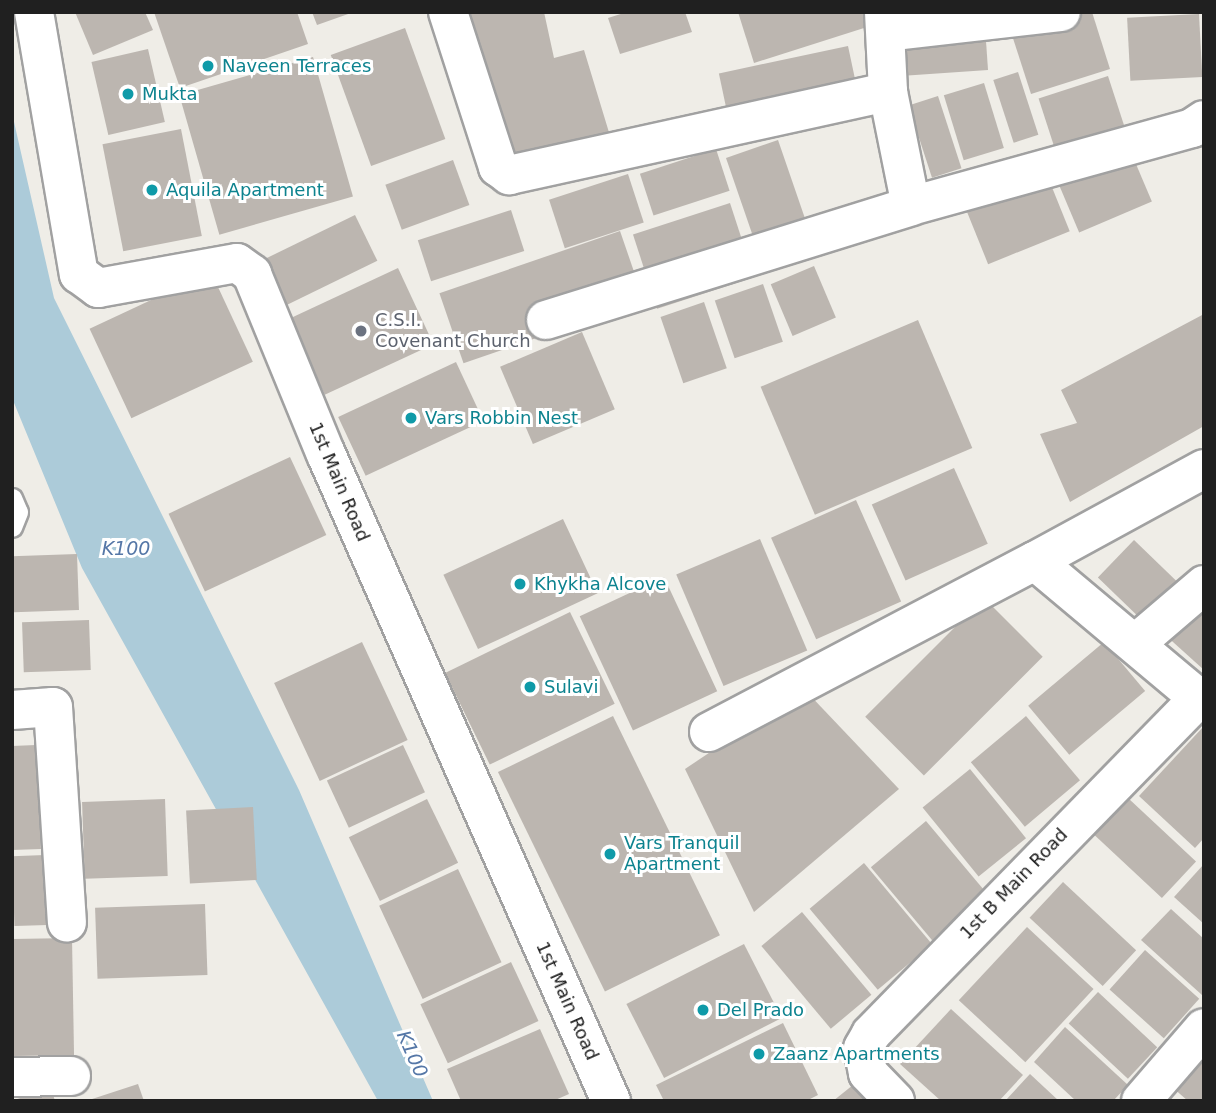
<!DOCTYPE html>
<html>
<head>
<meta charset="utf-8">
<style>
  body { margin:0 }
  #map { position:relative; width:1216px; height:1113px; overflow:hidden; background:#efede7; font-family:"DejaVu Sans",sans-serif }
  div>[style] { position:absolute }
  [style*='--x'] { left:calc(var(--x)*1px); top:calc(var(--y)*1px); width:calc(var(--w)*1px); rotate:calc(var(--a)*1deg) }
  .water>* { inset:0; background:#accbd9 }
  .building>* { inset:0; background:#bcb6b0; transform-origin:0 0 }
  .roads { filter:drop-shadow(2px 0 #a1a1a1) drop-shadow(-2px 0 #a1a1a1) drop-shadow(0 2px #a1a1a1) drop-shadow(0 -2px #a1a1a1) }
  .service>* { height:19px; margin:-9.5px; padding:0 9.5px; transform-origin:9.5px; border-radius:9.5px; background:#fff }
  .minor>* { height:38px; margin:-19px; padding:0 19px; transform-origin:19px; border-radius:19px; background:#fff }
  .dots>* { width:19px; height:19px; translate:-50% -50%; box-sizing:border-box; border:4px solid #fff; border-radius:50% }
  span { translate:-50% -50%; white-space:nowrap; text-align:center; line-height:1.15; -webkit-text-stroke:6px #fff; paint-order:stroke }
  .culture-label { font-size:18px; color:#0d838f }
  .left { translate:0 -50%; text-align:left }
  .worship-label { font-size:18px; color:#5b616d }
  .street-label { font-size:18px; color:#202020 }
  .water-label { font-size:19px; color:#5577a7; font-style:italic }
  .frame { position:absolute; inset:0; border:14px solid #202020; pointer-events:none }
</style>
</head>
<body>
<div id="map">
  <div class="water">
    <i style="clip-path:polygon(12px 113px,54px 298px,299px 790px,433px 1101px,378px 1101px,82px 568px,12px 398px)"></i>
  </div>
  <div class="building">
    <i style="clip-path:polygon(75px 12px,145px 12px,153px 30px,93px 55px)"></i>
    <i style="clip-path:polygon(154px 12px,297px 12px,308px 44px,180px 88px)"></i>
    <i style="clip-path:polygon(312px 12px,351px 12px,351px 13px,317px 25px)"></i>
    <i style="clip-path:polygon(464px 12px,544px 12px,554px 58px,584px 50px,611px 139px,518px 168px)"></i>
    <i style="clip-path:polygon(627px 12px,685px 12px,692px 32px,620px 54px,608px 18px)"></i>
    <i style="clip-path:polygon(738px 12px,863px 12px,864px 28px,754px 63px)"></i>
    <i style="clip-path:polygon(1062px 12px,1092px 12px,1110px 69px,1031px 94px,1010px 29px)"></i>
    <i style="left:1199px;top:14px;width:63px;height:72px;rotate:87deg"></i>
    <i style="left:405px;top:28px;width:118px;height:79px;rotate:70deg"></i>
    <i style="left:986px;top:41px;width:29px;height:95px;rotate:86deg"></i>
    <i style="left:848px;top:46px;width:48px;height:132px;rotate:78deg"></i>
    <i style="left:148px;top:49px;width:75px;height:58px;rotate:77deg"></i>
    <i style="left:313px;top:57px;width:145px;height:139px;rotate:74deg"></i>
    <i style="left:1018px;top:72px;width:66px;height:26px;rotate:72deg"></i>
    <i style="left:1108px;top:76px;width:59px;height:73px;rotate:72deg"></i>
    <i style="left:984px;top:83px;width:68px;height:42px;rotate:73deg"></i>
    <i style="left:938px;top:96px;width:76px;height:31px;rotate:72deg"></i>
    <i style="left:181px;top:129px;width:109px;height:80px;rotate:79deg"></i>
    <i style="left:778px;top:140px;width:120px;height:55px;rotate:71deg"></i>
    <i style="left:716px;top:149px;width:44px;height:80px;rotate:72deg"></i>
    <i style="left:1130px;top:150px;width:56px;height:79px;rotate:67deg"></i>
    <i style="left:453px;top:160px;width:48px;height:72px;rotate:70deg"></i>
    <i style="left:1045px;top:170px;width:66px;height:88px;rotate:68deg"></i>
    <i style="left:628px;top:174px;width:51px;height:83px;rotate:72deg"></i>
    <i style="left:730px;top:203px;width:78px;height:102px;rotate:72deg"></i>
    <i style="left:511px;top:210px;width:43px;height:98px;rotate:72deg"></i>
    <i style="left:355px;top:215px;width:51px;height:106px;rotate:64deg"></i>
    <i style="left:620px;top:231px;width:74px;height:191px;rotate:71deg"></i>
    <i style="left:814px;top:266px;width:56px;height:47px;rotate:67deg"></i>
    <i style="left:398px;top:268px;width:84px;height:120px;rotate:65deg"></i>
    <i style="left:211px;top:272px;width:99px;height:134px;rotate:65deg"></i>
    <i style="left:763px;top:284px;width:61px;height:51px;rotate:71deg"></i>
    <i style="left:704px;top:302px;width:70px;height:46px;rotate:71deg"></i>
    <i style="clip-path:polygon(1204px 314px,1204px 426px,1070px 502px,1040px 434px,1077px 423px,1061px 390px)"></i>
    <i style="left:918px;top:320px;width:139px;height:171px;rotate:67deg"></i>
    <i style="left:582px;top:332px;width:84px;height:89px;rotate:67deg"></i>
    <i style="left:456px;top:362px;width:65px;height:130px;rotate:65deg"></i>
    <i style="left:290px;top:457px;width:86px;height:134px;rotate:65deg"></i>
    <i style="left:954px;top:468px;width:83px;height:90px;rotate:66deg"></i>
    <i style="left:856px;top:500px;width:111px;height:93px;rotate:66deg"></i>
    <i style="left:563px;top:519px;width:82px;height:132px;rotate:65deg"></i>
    <i style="left:760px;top:539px;width:121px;height:91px;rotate:67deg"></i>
    <i style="left:1134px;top:540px;width:59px;height:52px;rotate:44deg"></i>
    <i style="left:77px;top:554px;width:56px;height:65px;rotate:88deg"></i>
    <i style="left:664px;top:577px;width:126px;height:93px;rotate:65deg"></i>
    <i style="left:984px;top:598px;width:83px;height:168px;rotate:45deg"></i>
    <i style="clip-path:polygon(1204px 609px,1204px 670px,1163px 633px)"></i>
    <i style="left:570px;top:612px;width:102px;height:139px;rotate:64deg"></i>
    <i style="left:89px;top:620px;width:50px;height:67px;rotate:88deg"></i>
    <i style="left:362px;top:642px;width:108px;height:97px;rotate:65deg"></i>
    <i style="left:1104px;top:642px;width:64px;height:99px;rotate:50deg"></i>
    <i style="clip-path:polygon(804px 689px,899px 789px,754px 912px,685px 769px)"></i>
    <i style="left:613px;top:716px;width:244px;height:128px;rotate:64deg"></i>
    <i style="left:1026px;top:716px;width:84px;height:72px;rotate:50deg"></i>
    <i style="clip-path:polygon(1204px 726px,1204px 838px,1195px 848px,1139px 796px)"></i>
    <i style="clip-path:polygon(36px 745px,41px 849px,12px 850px,12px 746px)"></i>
    <i style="left:403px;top:745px;width:52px;height:84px;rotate:65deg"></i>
    <i style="left:970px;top:769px;width:89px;height:61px;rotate:51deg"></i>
    <i style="left:1128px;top:798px;width:93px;height:50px;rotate:43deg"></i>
    <i style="left:165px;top:799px;width:77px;height:83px;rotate:88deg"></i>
    <i style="left:427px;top:799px;width:71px;height:87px;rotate:64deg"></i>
    <i style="left:253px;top:807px;width:73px;height:67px;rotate:87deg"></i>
    <i style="left:926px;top:821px;width:96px;height:72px;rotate:50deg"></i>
    <i style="left:45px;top:855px;width:70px;height:33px;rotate:88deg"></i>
    <i style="left:864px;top:863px;width:106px;height:71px;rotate:50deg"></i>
    <i style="clip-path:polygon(1204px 864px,1204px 924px,1174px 897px)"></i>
    <i style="left:458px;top:869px;width:103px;height:87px;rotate:65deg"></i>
    <i style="left:1063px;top:882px;width:100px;height:49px;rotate:43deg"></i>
    <i style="left:205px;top:904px;width:71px;height:110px;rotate:88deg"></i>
    <i style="clip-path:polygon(1171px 909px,1204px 939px,1202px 995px,1141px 940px)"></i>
    <i style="left:802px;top:912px;width:108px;height:53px;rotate:50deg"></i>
    <i style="left:1027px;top:927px;width:91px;height:100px;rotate:43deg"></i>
    <i style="left:72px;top:938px;width:117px;height:60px;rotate:89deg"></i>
    <i style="left:744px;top:944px;width:83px;height:132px;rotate:63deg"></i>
    <i style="left:1145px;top:950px;width:73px;height:53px;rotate:42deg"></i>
    <i style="left:511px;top:962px;width:65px;height:100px;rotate:65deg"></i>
    <i style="left:1098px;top:992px;width:81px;height:43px;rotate:43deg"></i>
    <i style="clip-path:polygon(951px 1009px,1023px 1075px,999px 1101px,941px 1101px,900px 1064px)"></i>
    <i style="clip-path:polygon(783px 1023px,818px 1095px,806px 1101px,664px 1101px,656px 1085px)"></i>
    <i style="clip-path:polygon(1065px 1027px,1128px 1085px,1113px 1101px,1076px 1101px,1034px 1062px)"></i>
    <i style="clip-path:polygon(540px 1029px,569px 1094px,553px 1101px,461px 1101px,447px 1069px)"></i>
    <i style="clip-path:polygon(1204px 1051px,1204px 1101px,1188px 1101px,1172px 1087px)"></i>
    <i style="clip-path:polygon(1030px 1074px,1059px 1101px,1005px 1101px)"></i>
    <i style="clip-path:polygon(138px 1084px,144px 1101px,89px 1101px,89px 1100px)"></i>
    <i style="clip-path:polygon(853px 1085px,866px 1101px,833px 1101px)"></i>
    <i style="clip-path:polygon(51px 1088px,55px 1101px,14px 1101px,14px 1100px)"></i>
  </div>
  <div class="roads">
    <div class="service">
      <i style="--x:12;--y:498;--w:15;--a:67"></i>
      <i style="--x:18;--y:512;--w:16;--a:112"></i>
    </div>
    <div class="minor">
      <i style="--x:34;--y:12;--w:266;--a:80.3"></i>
      <i style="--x:79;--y:274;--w:24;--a:36"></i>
      <i style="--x:98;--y:288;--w:141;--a:-10.2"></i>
      <i style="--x:237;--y:263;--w:19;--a:36"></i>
      <i style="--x:252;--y:274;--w:195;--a:67.7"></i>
      <i style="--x:326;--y:454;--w:707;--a:66.23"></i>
      <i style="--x:448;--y:12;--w:163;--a:72.1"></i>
      <i style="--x:498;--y:167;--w:14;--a:36"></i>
      <i style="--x:509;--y:175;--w:388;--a:-12.4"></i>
      <i style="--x:884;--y:12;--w:80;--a:87.1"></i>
      <i style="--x:888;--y:92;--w:116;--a:78.6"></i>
      <i style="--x:886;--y:32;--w:176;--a:-6.5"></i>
      <i style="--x:546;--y:320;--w:382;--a:-17.3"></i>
      <i style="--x:911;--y:206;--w:292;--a:-15.5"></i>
      <i style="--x:1192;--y:128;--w:14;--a:-34"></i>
      <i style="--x:1035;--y:561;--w:192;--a:-28.6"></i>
      <i style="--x:1135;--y:644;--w:91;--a:-40.5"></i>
      <i style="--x:12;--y:710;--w:41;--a:-4.2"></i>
      <i style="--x:53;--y:707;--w:216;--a:86.3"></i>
      <i style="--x:709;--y:732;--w:368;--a:-27.7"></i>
      <i style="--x:1035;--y:561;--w:221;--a:40"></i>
      <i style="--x:12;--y:1077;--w:59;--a:-1"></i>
      <i style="--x:895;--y:1101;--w:39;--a:-134"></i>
      <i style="--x:868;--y:1073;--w:25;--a:-101"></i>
      <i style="--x:863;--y:1048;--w:16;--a:-60"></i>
      <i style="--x:871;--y:1034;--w:468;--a:-45.7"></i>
      <i style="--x:1141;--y:1101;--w:96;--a:-49.2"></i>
    </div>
  </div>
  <div class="dots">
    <i style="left:208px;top:66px;background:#0f9aa8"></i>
    <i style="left:128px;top:94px;background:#0f9aa8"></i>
    <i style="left:152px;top:190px;background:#0f9aa8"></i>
    <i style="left:361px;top:331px;background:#6b7280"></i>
    <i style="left:411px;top:418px;background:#0f9aa8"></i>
    <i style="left:520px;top:584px;background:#0f9aa8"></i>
    <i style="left:530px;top:687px;background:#0f9aa8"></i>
    <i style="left:610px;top:854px;background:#0f9aa8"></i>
    <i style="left:703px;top:1010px;background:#0f9aa8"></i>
    <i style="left:759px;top:1054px;background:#0f9aa8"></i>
  </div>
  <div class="culture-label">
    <span class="left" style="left:222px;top:66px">Naveen Terraces</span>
    <span class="left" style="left:142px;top:94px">Mukta</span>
    <span class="left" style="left:166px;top:190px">Aquila Apartment</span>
    <span class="left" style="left:425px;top:418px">Vars Robbin Nest</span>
    <span class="left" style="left:534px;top:584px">Khykha Alcove</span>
    <span class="left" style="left:544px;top:687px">Sulavi</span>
    <span class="left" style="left:624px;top:854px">Vars Tranquil<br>Apartment</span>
    <span class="left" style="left:717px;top:1010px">Del Prado</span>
    <span class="left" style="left:773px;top:1054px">Zaanz Apartments</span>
  </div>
  <div class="worship-label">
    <span class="left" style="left:375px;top:331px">C.S.I.<br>Covenant Church</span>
  </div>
  <div class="street-label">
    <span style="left:339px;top:482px;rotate:67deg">1st Main Road</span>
    <span style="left:1014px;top:884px;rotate:-46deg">1st B Main Road</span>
    <span style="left:567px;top:1001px;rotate:66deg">1st Main Road</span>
  </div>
  <div class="water-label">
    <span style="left:126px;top:549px">K100</span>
    <span style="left:412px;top:1054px;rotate:66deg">K100</span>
  </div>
  <div class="frame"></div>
</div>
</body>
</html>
